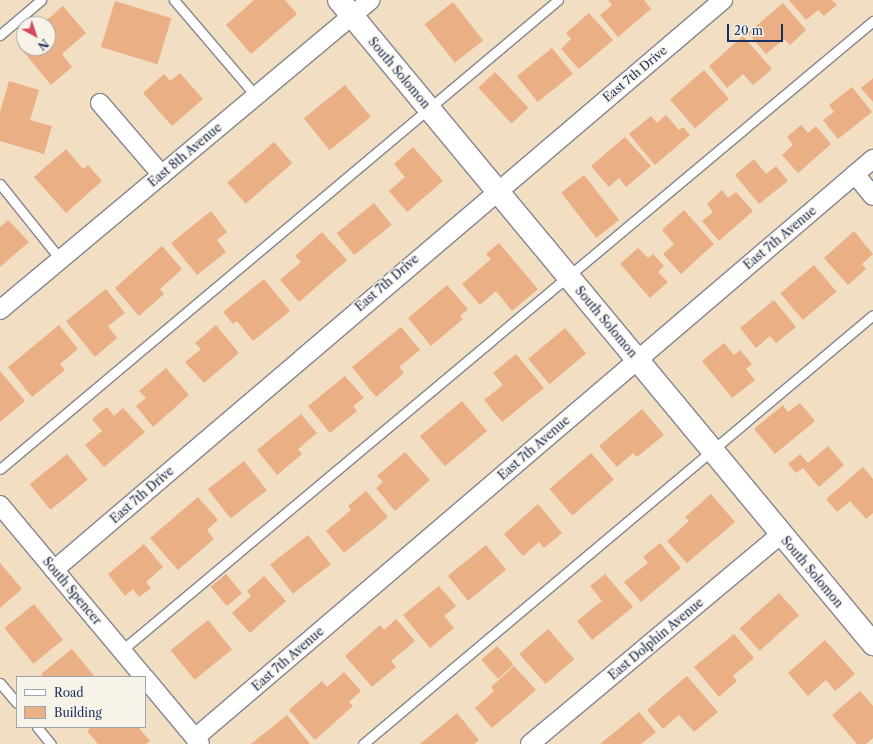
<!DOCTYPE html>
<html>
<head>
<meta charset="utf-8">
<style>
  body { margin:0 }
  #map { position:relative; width:873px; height:744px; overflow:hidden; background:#f2dec2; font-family:"Libre Caslon Text",serif }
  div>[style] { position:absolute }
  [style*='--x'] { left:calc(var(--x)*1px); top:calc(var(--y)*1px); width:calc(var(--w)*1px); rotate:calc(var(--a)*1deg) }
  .building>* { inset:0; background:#eaaf84; transform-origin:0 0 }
  .roads { filter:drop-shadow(1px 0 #868690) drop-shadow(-1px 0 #868690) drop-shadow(0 1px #868690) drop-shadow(0 -1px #868690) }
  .service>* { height:9px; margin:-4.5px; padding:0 4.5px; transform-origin:4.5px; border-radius:4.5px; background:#fff }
  .minor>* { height:18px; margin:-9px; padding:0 9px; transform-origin:9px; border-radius:9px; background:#fff }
  .tertiary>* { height:22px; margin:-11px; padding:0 11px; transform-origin:11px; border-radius:11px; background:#fff }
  span { translate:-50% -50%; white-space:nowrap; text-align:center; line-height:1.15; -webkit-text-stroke:3px #f7f3e8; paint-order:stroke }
  .street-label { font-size:12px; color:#1b2f5e }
  .legend { position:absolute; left:16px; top:676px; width:130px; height:52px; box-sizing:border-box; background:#f7f3e8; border:1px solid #9fa5b1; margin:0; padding:5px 7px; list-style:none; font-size:12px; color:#1b2f5e }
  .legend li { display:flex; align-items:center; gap:8px; height:20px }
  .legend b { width:20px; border:1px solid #9fa5b1 }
  .north { position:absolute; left:16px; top:16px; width:40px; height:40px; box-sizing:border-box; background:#f7f3e8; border:1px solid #9fa5b1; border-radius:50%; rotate:140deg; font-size:11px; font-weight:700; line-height:16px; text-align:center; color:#1b2f5e }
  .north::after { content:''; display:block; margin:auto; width:14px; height:18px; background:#d1495b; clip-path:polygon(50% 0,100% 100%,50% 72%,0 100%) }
  .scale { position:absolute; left:727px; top:24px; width:56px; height:18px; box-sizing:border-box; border:2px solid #1b2f5e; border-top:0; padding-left:5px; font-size:12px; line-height:14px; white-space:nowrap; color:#1b2f5e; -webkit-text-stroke:3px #f7f3e8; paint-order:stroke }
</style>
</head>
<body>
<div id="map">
  <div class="building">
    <i style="clip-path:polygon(254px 0,285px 0,297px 14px,251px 54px,226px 25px)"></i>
    <i style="clip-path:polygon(608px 0,644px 0,651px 9px,618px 37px,600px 15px,612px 5px)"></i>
    <i style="clip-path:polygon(789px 0,832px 0,837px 5px,824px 16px,818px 10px,806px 20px)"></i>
    <i style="left:115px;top:1px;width:59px;height:48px;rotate:17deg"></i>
    <i style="left:453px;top:2px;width:49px;height:36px;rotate:52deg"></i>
    <i style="clip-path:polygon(783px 3px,806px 30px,790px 45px,784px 39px,766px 54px,748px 33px)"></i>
    <i style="clip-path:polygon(63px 6px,86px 33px,62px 54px,72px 67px,51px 85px,18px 45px,24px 40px,24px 48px,48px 48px,48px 24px,42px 24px)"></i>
    <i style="clip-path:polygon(589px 13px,613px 40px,579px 69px,561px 49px,571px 39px,566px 33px)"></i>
    <i style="clip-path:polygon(743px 36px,772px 69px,753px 85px,743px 74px,727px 88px,709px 66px)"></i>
    <i style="left:552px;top:48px;width:33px;height:45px;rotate:51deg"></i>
    <i style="left:704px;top:70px;width:38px;height:45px;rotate:49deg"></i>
    <i style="left:495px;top:72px;width:49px;height:23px;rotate:47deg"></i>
    <i style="clip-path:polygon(180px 73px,203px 99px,172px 126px,143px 93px,164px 74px,170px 81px)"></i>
    <i style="clip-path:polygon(873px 78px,873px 102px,861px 88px)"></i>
    <i style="clip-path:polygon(9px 81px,39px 90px,30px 120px,52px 126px,44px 154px,0 141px,0 112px)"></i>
    <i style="left:345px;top:85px;width:41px;height:53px;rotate:51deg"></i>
    <i style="clip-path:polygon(852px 87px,872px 112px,838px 139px,823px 120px,834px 112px,829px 105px)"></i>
    <i style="clip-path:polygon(666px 115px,679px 130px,683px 127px,690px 135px,655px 165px,629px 134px,651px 116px,657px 123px)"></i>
    <i style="clip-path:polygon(801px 125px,808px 133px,816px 126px,831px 144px,798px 173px,782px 155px,793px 145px,787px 137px)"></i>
    <i style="clip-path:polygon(625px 137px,651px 166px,626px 187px,619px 178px,609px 187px,591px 166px)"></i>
    <i style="left:274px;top:142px;width:28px;height:62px;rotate:49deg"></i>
    <i style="clip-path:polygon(413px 147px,443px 181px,407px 212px,389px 191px,405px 177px,394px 164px)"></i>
    <i style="clip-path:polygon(66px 149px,83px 169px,88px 165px,102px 181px,66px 213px,34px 177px)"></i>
    <i style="clip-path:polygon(754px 159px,766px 174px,776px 166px,788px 181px,759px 204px,735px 175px)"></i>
    <i style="left:584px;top:175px;width:57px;height:29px;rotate:52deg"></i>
    <i style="clip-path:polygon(722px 190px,728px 198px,736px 192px,753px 211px,719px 241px,702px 221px,713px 212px,707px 204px)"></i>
    <i style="left:374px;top:203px;width:28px;height:48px;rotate:51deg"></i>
    <i style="clip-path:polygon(684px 210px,714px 244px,681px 274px,663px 254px,674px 244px,662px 230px)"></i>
    <i style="clip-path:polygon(211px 211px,227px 232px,217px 240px,226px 252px,197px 275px,171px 243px)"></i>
    <i style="clip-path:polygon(8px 220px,29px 242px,0 267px,0 227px)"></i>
    <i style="clip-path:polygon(854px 231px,873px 254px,862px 264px,866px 269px,848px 285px,824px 258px)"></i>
    <i style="clip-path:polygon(322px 232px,347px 260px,299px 302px,280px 280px,301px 262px,295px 256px)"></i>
    <i style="clip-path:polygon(499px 243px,538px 289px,512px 311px,496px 291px,480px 305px,462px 284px,491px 259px,486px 254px)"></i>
    <i style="clip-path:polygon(162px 246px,182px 269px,160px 289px,164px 294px,139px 316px,115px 288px)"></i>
    <i style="clip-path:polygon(638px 248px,648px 258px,653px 254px,664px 266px,658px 272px,668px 282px,650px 298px,620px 264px)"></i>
    <i style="left:814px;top:265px;width:35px;height:44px;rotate:50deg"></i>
    <i style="clip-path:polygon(264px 279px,290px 311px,253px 341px,237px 321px,233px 324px,223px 312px)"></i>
    <i style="clip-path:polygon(447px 285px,468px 309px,460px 316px,463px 319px,431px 346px,408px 318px)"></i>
    <i style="clip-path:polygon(106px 289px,125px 313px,108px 326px,117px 338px,95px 357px,66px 321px)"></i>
    <i style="clip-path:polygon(774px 300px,796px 327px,776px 343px,770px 336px,756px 348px,740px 328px)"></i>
    <i style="clip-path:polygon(59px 325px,78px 349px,60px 364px,65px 370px,32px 397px,8px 367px)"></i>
    <i style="clip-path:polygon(216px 325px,239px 353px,204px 383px,185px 362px,201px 349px,195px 343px)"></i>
    <i style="clip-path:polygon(401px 327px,420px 350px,399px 367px,404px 373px,376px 397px,352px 367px)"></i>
    <i style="left:565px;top:328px;width:33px;height:48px;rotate:50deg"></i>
    <i style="clip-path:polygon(724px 343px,734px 355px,740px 350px,752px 364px,746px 369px,755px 380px,732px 398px,702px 361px)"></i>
    <i style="clip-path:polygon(516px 354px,544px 388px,502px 422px,484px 400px,503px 385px,493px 373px)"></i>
    <i style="clip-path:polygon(166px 368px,189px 395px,153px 427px,136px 406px,146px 398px,139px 391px)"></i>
    <i style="clip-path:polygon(0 371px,25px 401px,0 422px)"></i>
    <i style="clip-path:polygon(345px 376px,364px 398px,353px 406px,357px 411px,330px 433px,308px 406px)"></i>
    <i style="left:462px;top:401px;width:39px;height:55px;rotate:50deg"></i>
    <i style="clip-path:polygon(800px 403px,815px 421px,775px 454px,754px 429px,783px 405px,788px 412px)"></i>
    <i style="clip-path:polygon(107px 407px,114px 416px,123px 408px,145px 432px,104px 467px,85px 445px,102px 431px,92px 419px)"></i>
    <i style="clip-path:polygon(642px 409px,664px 435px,637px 457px,633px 453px,617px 467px,599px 446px)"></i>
    <i style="clip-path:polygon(301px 414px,317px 433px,298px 449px,302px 454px,277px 475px,257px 450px)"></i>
    <i style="clip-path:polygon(828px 446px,844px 465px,819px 487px,803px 468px,796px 473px,788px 464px,800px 454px,808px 463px)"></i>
    <i style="clip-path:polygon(405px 452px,430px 480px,395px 511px,376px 488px,383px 482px,377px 476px)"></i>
    <i style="left:591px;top:453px;width:35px;height:55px;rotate:49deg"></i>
    <i style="left:67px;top:454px;width:33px;height:48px;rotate:51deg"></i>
    <i style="left:244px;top:461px;width:37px;height:46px;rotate:52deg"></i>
    <i style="clip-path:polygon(863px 467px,873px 479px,873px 513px,866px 519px,850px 501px,837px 512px,826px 499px)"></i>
    <i style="clip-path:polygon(366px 491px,388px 517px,344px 553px,326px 531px,351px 510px,348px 506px)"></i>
    <i style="clip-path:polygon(711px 494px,735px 522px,687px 563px,667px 541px,689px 521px,685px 517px)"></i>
    <i style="clip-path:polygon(198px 497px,218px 520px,207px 530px,214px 539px,178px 570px,150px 538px)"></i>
    <i style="clip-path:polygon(538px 504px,562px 533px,544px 548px,539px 542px,523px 556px,504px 534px)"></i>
    <i style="left:308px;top:535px;width:37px;height:48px;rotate:52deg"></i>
    <i style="clip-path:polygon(660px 543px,681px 568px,641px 602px,624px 582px,648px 563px,643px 557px)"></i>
    <i style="clip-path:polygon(144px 544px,163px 567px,146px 582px,151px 588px,139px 597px,133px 589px,125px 596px,108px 574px)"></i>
    <i style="left:486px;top:545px;width:32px;height:49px;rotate:51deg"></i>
    <i style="clip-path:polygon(0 563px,22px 589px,0 608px)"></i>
    <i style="left:226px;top:574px;width:25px;height:20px;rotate:50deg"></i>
    <i style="clip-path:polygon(605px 574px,633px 607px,592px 640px,577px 621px,602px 601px,590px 586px)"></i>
    <i style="clip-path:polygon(264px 576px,286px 601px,250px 633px,232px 613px,251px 596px,247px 591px)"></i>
    <i style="clip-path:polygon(439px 586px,456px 606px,444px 616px,454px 628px,430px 648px,403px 615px)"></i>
    <i style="left:779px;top:593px;width:30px;height:53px;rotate:48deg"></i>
    <i style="left:34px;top:604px;width:46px;height:38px;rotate:51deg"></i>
    <i style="clip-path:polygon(396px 619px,415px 641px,391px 661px,396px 667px,372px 687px,345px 656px,380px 625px,384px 630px)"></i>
    <i style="left:208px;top:620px;width:38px;height:48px;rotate:51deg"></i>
    <i style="left:548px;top:629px;width:40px;height:38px;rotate:49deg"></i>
    <i style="clip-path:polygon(734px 634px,754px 658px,733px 676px,737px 681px,719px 697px,694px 667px)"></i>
    <i style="clip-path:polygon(825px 640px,855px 674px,835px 691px,826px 680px,808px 696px,788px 673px)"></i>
    <i style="left:497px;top:646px;width:25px;height:21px;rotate:48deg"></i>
    <i style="clip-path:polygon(72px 649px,95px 677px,44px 677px,41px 674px)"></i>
    <i style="clip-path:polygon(514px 666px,536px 690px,492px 728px,475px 708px,494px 691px,491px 687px)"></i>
    <i style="clip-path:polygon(344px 672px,361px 691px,349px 702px,353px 706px,315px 740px,289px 710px,322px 681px,327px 687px)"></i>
    <i style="clip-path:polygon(687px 676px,718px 712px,694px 732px,679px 715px,663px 729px,647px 710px)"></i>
    <i style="clip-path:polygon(860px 691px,873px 706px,873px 738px,866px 744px,857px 744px,832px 715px)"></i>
    <i style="clip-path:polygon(639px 712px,656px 732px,641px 744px,600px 744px)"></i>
    <i style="clip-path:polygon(457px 713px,479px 740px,474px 744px,420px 744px)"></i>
    <i style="clip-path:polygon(287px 715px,310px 744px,251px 744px)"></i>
    <i style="clip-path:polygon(91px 727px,138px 727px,150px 741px,146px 744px,98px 744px,87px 731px)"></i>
  </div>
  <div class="roads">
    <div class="service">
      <i style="--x:174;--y:0;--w:126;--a:49.5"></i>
      <i style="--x:0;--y:35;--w:54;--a:-40.5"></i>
      <i style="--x:0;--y:184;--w:96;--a:51.3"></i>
      <i style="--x:0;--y:469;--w:729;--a:-40.05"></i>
      <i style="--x:122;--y:650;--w:980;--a:-39.95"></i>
      <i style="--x:0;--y:683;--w:26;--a:50"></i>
      <i style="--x:37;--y:727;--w:22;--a:51"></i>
      <i style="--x:363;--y:744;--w:666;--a:-40.07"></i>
    </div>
    <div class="minor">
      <i style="--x:100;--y:103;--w:95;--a:49.3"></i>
      <i style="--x:855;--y:174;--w:28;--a:51"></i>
      <i style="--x:0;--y:310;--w:483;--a:-39.9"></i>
      <i style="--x:0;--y:505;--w:224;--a:50.1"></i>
      <i style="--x:54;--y:570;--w:879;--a:-40.43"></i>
      <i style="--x:145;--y:678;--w:86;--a:50.2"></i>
      <i style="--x:195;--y:738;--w:892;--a:-40.5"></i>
      <i style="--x:530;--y:744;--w:327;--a:-39.9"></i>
    </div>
    <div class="tertiary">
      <i style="--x:339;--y:0;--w:837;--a:50.33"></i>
    </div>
  </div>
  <div class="street-label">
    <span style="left:399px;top:73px;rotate:50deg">South Solomon</span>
    <span style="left:635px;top:74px;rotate:-40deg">East 7th Drive</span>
    <span style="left:185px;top:155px;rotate:-40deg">East 8th Avenue</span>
    <span style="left:780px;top:238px;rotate:-40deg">East 7th Avenue</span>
    <span style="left:387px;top:283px;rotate:-41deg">East 7th Drive</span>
    <span style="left:606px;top:322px;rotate:50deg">South Solomon</span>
    <span style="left:534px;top:448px;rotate:-41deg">East 7th Avenue</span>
    <span style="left:142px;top:495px;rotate:-41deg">East 7th Drive</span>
    <span style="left:812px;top:572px;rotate:50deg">South Solomon</span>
    <span style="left:72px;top:591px;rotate:50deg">South Spencer</span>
    <span style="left:656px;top:639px;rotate:-40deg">East Dolphin Avenue</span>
    <span style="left:288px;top:659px;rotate:-41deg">East 7th Avenue</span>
  </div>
  <ul class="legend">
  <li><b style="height:5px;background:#fff"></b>Road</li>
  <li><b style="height:11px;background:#eaaf84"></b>Building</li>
  </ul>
  <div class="north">N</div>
  <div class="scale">20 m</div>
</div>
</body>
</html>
